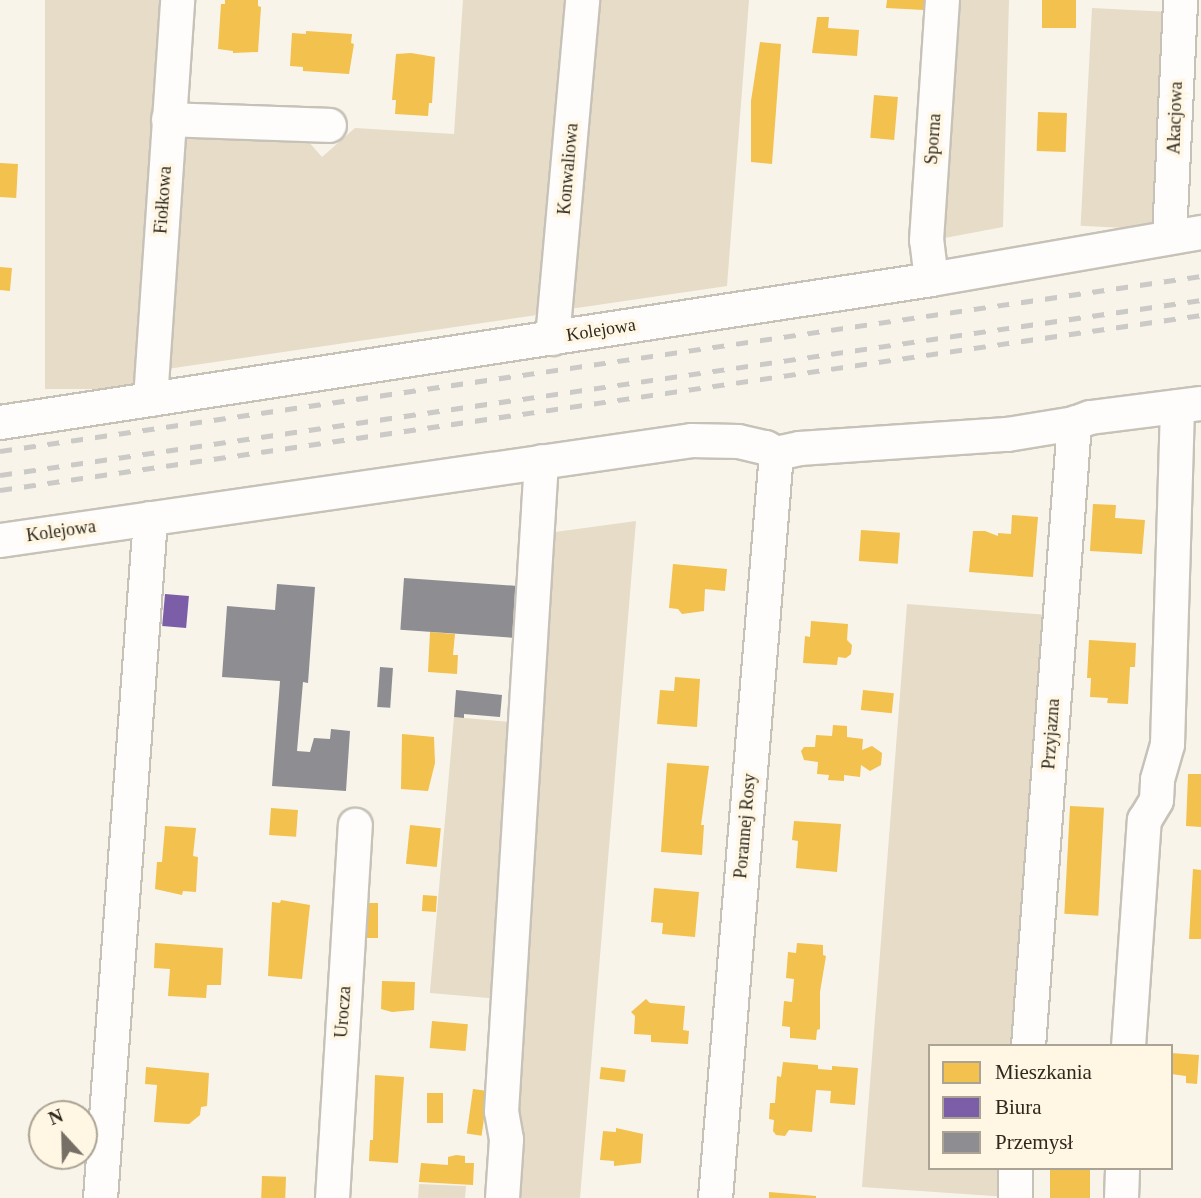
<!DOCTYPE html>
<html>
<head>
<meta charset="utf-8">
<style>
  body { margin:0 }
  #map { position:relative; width:1201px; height:1198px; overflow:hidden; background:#f9f4ea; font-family:"Times New Roman",serif }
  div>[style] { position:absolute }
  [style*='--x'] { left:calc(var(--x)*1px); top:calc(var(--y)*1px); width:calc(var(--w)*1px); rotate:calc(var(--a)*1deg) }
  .green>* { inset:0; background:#e6dcc8; transform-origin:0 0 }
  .homes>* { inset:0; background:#f2c14e; transform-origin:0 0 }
  .offices>* { inset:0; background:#7b5ea7; transform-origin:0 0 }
  .industry>* { inset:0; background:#8d8d92; transform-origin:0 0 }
  .roads { filter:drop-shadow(2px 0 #c7c2b8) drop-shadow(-2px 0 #c7c2b8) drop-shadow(0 2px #c7c2b8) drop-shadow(0 -2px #c7c2b8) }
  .minor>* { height:33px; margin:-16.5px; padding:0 16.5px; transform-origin:16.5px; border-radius:16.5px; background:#fefdfc }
  .rail>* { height:5px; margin-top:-2.5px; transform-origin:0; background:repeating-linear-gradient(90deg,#cbcac7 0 12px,transparent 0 24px) }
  span { translate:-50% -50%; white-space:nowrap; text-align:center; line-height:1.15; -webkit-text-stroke:7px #fff6e4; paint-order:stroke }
  .street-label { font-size:18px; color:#2e281d }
  .legend { position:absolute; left:928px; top:1044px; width:245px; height:126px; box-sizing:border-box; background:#fff6e4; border:2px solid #aba494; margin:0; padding:9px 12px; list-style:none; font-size:21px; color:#2e281d }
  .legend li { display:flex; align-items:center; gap:14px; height:35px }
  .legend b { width:35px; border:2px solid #aba494 }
  .north { position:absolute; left:28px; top:1100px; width:70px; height:70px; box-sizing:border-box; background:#fff6e4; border:2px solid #aba494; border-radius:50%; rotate:338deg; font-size:19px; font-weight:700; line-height:28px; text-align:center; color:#2e281d }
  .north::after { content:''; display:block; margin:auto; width:24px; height:32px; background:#756f65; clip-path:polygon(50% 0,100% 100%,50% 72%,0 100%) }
</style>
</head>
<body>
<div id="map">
  <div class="green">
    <i style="left:45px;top:0;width:121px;height:389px"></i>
    <i style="clip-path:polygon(463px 0,565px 0,537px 315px,167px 369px,184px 137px,197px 126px,300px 132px,322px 157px,355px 128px,454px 134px)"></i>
    <i style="clip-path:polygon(595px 0,749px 0,727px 286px,570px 309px)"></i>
    <i style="clip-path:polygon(949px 0,1009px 0,1003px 227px,934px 240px)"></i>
    <i style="left:1092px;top:8px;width:74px;height:218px;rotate:3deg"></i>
    <i style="clip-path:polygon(636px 521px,580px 1198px,516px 1198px,511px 1125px,555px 532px)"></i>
    <i style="clip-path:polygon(907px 604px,1048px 615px,1018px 1046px,930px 1046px,930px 1168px,1010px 1168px,1008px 1197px,862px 1187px)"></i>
    <i style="left:454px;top:717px;width:62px;height:277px;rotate:5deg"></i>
    <i style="clip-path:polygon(419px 1184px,466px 1186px,465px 1198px,418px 1198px)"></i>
  </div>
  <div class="homes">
    <i style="clip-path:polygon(225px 0,258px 0,258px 6px,261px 7px,258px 52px,233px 53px,233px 51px,218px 49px,221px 4px,225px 4px)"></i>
    <i style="clip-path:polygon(887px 0,925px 0,924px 10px,886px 8px)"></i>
    <i style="left:1042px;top:0;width:34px;height:28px"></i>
    <i style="clip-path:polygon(817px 17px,829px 17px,828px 28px,859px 30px,857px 56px,812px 53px)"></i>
    <i style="clip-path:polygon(306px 31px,352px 34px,351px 43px,354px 44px,349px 74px,303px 71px,303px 67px,290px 66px,292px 33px,306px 34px)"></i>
    <i style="clip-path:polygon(760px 42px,781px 44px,772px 164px,751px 162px,751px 101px)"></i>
    <i style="clip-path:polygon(411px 53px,435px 57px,432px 103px,429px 103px,428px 116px,395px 114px,396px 100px,392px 100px,396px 54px)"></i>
    <i style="left:874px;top:95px;width:24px;height:43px;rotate:5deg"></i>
    <i style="left:1038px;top:112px;width:29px;height:39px;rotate:2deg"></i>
    <i style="left:0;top:163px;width:18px;height:34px;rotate:3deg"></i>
    <i style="left:0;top:267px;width:12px;height:23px;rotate:5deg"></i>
    <i style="clip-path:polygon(1093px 504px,1116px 505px,1115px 518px,1145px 520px,1142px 554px,1090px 551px)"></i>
    <i style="clip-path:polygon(1012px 515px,1038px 517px,1033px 577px,969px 572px,973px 531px,985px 531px,998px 536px,998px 533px,1011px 534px)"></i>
    <i style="left:861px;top:530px;width:39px;height:31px;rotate:4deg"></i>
    <i style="clip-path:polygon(673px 564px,727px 569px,725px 591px,705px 589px,704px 611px,682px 614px,678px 609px,669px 608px)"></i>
    <i style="clip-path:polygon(811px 621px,848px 624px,847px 640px,852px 645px,851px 654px,846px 658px,838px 657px,837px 665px,803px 663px,805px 636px,810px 637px)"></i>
    <i style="clip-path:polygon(430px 632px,455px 634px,453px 655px,458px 655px,457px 674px,428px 672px)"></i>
    <i style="clip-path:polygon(1089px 640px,1136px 643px,1135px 667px,1130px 667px,1128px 704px,1107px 703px,1108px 698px,1090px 697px,1091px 678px,1087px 678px)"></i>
    <i style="clip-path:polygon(675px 677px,700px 679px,697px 727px,657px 724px,660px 690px,674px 691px)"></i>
    <i style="left:863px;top:690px;width:31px;height:20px;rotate:6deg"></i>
    <i style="clip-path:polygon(833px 725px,847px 726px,847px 737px,863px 739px,862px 750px,872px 746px,882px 753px,881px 765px,870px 771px,861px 765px,860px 777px,844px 775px,844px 781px,828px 780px,829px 775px,817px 774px,818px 762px,804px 760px,801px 751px,804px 747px,815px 747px,816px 735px,832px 736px)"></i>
    <i style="clip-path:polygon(402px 734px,434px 737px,435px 763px,428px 791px,401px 789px)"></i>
    <i style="clip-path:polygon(667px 763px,709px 766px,701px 825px,704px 825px,702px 855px,661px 852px)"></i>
    <i style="clip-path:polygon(1188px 774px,1201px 774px,1201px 827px,1186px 826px)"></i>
    <i style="left:1070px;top:806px;width:34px;height:108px;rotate:3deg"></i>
    <i style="left:271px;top:808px;width:27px;height:27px;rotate:4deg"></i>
    <i style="clip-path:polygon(794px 821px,841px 824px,837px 872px,796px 868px,798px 841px,792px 840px)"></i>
    <i style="left:410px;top:825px;width:31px;height:39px;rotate:6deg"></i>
    <i style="clip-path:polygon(165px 826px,196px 828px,193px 856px,198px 857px,196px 892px,183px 891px,182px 895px,155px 889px,157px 862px,162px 862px)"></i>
    <i style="clip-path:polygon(1193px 869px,1201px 870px,1201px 939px,1189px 939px)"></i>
    <i style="clip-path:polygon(654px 888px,699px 892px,695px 937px,662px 934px,663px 923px,651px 922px)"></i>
    <i style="left:423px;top:895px;width:14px;height:16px;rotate:4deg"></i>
    <i style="clip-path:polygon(281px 900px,310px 905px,302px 979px,268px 976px,272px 902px,280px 903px)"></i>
    <i style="left:362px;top:903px;width:16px;height:35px"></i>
    <i style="clip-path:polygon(155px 943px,223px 948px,221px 985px,207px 985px,206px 998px,168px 996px,170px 969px,154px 968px)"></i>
    <i style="clip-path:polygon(797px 943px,823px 945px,823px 955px,826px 956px,820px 992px,820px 1029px,817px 1030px,816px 1040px,790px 1038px,790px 1027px,782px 1026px,784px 1001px,792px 1002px,794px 979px,786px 978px,788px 952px,796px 953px)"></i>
    <i style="clip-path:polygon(382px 981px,415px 982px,414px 1010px,392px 1012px,381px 1009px)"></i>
    <i style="clip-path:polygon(646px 999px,650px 1003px,685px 1006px,683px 1030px,689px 1031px,688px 1044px,651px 1042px,651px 1035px,634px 1034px,635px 1016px,631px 1012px)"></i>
    <i style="left:432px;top:1021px;width:36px;height:27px;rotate:5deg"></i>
    <i style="clip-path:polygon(1171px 1053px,1199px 1055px,1197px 1084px,1186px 1083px,1186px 1076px,1171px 1074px)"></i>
    <i style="clip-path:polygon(783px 1062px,818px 1065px,818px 1069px,832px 1070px,832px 1066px,858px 1068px,855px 1105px,830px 1103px,831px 1091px,816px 1090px,812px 1132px,789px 1130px,785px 1136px,776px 1135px,773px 1131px,774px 1120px,769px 1119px,770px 1103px,775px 1103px,777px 1076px,781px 1077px)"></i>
    <i style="clip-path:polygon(146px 1067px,209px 1073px,207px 1106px,201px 1107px,200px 1115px,189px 1124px,154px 1122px,157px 1085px,145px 1084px)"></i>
    <i style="left:601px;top:1067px;width:25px;height:12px;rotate:7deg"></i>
    <i style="clip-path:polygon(375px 1075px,404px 1077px,398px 1163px,369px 1161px,370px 1140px,373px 1140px)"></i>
    <i style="left:473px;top:1089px;width:15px;height:45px;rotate:8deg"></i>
    <i style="left:427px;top:1093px;width:16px;height:30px"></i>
    <i style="clip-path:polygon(616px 1128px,643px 1134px,641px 1163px,614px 1166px,614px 1161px,600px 1160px,603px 1131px,616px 1132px)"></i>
    <i style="clip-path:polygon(456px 1155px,465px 1156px,465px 1163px,474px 1163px,473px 1185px,419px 1182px,421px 1163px,448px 1165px,448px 1157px)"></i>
    <i style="left:1050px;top:1168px;width:40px;height:30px"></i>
    <i style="left:262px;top:1176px;width:24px;height:22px;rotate:2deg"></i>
    <i style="clip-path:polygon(769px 1192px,816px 1196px,816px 1198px,769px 1198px)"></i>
  </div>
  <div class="offices">
    <i style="left:165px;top:594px;width:24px;height:32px;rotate:5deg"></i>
  </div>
  <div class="industry">
    <i style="left:404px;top:578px;width:118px;height:52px;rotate:4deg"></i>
    <i style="clip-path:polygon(277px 584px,315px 587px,308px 683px,303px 682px,297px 751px,310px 752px,314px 738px,330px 739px,331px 729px,350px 731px,346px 791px,272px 786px,280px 681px,222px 677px,227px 606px,275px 610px)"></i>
    <i style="left:380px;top:667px;width:13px;height:40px;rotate:4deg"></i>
    <i style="clip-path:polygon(456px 690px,502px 695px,500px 717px,464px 714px,464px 718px,454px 717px)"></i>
  </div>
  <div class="roads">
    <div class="minor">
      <i style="--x:168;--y:119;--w:161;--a:2.1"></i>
      <i style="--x:1169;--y:236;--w:236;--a:-87.3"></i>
      <i style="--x:931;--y:279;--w:39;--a:-97"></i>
      <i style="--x:926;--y:240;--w:241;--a:-86.2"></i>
      <i style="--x:552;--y:338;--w:339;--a:-84.9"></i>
      <i style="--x:150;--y:399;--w:400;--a:-86.1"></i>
      <i style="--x:0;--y:422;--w:942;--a:-8.73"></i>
      <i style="--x:931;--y:279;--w:274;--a:-9.9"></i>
      <i style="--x:0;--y:540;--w:698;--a:-8.23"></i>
      <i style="--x:691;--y:440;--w:47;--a:1.2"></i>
      <i style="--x:738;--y:441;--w:28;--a:13"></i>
      <i style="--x:765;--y:447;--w:13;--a:29"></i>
      <i style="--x:776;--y:453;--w:24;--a:-12"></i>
      <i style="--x:799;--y:448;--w:208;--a:-3.9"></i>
      <i style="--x:1007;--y:434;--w:68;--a:-9.3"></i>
      <i style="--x:1074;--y:423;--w:17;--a:-21"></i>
      <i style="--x:1090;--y:417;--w:112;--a:-7.2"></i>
      <i style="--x:1028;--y:1046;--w:625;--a:-85.78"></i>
      <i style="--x:1128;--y:1046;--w:227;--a:-86"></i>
      <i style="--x:1144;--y:820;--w:23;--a:-59"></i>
      <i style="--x:1156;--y:800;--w:21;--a:-87"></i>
      <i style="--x:1157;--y:779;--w:36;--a:-74"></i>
      <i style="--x:1167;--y:744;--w:338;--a:-88.3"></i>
      <i style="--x:100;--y:1198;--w:682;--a:-85.79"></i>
      <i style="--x:332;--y:1198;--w:374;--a:-86.5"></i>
      <i style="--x:502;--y:1198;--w:59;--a:-86.1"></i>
      <i style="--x:506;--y:1139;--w:28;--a:-100"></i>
      <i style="--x:501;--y:1111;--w:651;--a:-86.48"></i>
      <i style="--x:715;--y:1198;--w:747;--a:-85.32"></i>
      <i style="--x:1015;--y:1198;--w:30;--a:-90"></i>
      <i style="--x:1121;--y:1198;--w:30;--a:-88"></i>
    </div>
  </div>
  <div class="rail">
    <i style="--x:0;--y:451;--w:1214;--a:-8.29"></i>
    <i style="--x:0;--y:475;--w:1214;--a:-8.29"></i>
    <i style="--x:0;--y:490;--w:1214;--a:-8.29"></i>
  </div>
  <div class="street-label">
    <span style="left:1175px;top:118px;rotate:-88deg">Akacjowa</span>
    <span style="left:933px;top:139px;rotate:-86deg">Sporna</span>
    <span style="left:568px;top:169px;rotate:-85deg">Konwaliowa</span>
    <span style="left:163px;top:200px;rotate:-86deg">Fiołkowa</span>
    <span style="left:601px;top:330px;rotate:-9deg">Kolejowa</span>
    <span style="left:61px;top:531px;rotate:-8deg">Kolejowa</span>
    <span style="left:1051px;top:734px;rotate:-86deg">Przyjazna</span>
    <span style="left:745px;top:826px;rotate:-85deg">Porannej Rosy</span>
    <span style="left:343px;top:1012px;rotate:-86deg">Urocza</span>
  </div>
  <ul class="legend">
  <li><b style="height:19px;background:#f2c14e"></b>Mieszkania</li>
  <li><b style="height:19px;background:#7b5ea7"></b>Biura</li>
  <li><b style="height:19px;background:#8d8d92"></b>Przemysł</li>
  </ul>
  <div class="north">N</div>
</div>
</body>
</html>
